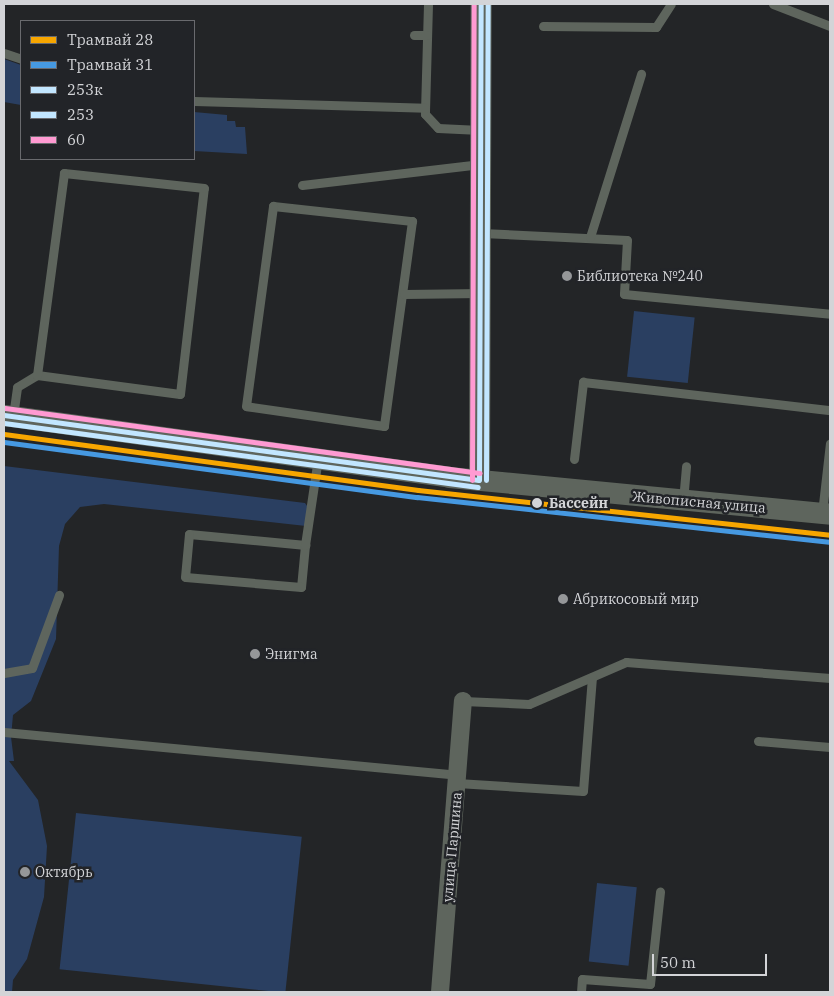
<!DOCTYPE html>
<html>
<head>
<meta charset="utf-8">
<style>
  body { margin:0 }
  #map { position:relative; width:834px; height:996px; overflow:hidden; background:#232527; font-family:"IBM Plex Serif",serif }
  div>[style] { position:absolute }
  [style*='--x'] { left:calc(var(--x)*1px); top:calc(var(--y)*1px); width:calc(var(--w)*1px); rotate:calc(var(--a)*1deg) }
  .green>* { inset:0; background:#2a3f61; transform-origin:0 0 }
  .service>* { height:9px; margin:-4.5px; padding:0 4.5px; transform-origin:4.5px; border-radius:4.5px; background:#5e655d }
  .minor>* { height:18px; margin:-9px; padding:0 9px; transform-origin:9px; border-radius:9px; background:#5e655d }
  .tertiary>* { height:21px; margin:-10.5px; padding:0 10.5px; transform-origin:10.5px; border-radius:10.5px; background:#5e655d }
  .bus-1>* { height:5px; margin:-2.5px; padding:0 2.5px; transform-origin:2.5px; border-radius:2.5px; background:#c2e6ff }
  .bus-2>* { height:5px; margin:-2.5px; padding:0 2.5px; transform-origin:2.5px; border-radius:2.5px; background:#c2e6ff }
  .bus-3>* { height:5px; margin:-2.5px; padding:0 2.5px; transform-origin:2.5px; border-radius:2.5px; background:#ff9ad2 }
  .tram-1>* { height:5px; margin:-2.5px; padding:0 2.5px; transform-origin:2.5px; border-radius:2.5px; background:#f7a600 }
  .tram-2>* { height:5px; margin:-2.5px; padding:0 2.5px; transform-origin:2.5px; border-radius:2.5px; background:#4699e1 }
  .dots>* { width:14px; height:14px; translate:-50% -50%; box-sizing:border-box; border:2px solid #222428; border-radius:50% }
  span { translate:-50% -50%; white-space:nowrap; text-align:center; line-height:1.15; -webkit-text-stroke:5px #222428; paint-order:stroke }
  .poi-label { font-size:14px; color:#d3d4d7 }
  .left { translate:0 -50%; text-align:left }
  .street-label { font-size:14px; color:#d3d4d7 }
  .stop-label { font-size:14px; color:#d3d4d7; font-weight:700 }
  .frame { position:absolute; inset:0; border:5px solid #d3d4d7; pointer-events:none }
  .legend { position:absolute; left:20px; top:20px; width:175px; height:140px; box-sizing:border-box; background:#222428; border:1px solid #696a6e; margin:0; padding:6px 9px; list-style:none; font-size:15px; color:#d3d4d7 }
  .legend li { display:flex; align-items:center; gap:10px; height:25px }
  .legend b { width:25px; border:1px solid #696a6e }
  .scale { position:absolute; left:652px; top:954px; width:115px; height:22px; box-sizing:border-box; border:2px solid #d3d4d7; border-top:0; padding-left:6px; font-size:15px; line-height:18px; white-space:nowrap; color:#d3d4d7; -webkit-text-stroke:4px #222428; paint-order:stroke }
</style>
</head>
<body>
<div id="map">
  <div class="green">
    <i style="clip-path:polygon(4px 59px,21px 65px,21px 105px,4px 102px)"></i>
    <i style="clip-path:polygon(194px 112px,227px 115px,227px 121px,235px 121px,236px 127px,245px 127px,247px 154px,194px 151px)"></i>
    <i style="left:634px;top:311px;width:61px;height:66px;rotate:6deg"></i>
    <i style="clip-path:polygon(4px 466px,305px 503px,312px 513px,306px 526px,104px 504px,80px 507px,65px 524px,59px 546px,56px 639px,31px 701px,13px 715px,11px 737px,14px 761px,9px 761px,38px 800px,47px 846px,44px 897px,27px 959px,13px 980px,12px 992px,4px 992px)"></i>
    <i style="left:76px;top:813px;width:227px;height:157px;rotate:6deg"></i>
    <i style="left:597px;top:883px;width:40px;height:79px;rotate:6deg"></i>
  </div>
  <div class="service">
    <i style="--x:428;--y:4;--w:110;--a:91.6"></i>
    <i style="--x:425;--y:114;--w:19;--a:47"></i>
    <i style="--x:438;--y:128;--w:42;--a:2.7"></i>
    <i style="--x:773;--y:4;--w:61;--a:21.1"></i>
    <i style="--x:543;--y:26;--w:113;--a:0.5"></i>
    <i style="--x:656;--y:27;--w:27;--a:-57"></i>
    <i style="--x:414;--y:35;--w:13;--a:0"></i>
    <i style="--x:4;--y:53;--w:18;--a:19"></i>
    <i style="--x:194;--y:101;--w:231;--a:1.7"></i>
    <i style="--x:302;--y:185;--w:180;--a:-6.7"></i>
    <i style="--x:273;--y:206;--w:140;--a:6.2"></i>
    <i style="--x:412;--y:221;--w:207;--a:97.8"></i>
    <i style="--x:384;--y:426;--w:139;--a:-171.8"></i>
    <i style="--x:246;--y:406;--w:202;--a:-82.3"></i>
    <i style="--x:482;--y:233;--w:145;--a:2.8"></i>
    <i style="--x:627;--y:240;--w:54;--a:93.2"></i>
    <i style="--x:624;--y:294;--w:207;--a:5.5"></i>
    <i style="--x:590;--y:237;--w:171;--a:-72.6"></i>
    <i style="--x:404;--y:294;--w:77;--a:-0.7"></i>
    <i style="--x:13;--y:416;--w:29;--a:-82"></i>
    <i style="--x:17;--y:387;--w:23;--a:-31"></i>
    <i style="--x:37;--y:375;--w:144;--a:7.6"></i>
    <i style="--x:180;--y:394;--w:207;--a:-83.4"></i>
    <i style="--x:204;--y:188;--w:141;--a:-173.9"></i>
    <i style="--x:64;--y:173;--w:204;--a:97.6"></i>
    <i style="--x:574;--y:459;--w:78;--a:-83.3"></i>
    <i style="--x:583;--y:382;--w:249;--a:6.5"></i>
    <i style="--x:683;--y:501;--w:35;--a:-85"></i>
    <i style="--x:822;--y:513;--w:70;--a:-83.5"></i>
    <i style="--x:189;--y:534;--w:117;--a:5.4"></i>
    <i style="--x:305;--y:545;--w:42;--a:95.4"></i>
    <i style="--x:301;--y:587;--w:116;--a:-175.1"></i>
    <i style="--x:185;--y:577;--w:43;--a:-84.7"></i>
    <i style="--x:305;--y:545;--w:88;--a:-81.5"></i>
    <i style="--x:4;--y:673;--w:28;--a:-10"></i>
    <i style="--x:32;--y:668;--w:78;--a:-69.7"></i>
    <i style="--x:463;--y:701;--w:66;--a:2.6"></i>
    <i style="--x:529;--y:704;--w:106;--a:-23.4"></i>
    <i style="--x:626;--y:662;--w:205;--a:4.5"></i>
    <i style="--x:4;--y:732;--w:455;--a:5.4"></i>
    <i style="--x:758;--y:741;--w:72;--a:4.8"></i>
    <i style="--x:457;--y:783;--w:126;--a:3.6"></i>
    <i style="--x:583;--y:791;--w:114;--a:-85.5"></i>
    <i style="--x:581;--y:992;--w:13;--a:-86"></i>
    <i style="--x:582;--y:979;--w:68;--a:4.2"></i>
    <i style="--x:650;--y:984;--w:93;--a:-83.8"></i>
  </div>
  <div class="minor">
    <i style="--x:440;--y:992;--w:292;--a:-85.5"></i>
  </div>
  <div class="tertiary">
    <i style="--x:4;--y:415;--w:449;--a:7.9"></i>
    <i style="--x:449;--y:477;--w:383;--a:5.5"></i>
    <i style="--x:479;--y:480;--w:476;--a:-89.8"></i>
  </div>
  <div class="bus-1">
    <i style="--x:4;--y:415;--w:479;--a:7.8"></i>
    <i style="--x:479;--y:480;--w:476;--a:-89.8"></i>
  </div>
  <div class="bus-2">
    <i style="--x:4;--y:423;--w:478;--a:7.7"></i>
    <i style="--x:486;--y:480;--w:476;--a:-89.8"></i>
  </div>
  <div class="bus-3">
    <i style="--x:5;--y:408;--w:479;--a:7.8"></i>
    <i style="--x:472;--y:480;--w:476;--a:-89.8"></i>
  </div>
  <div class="tram-1">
    <i style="--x:4;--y:434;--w:418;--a:7.7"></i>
    <i style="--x:418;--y:490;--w:414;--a:6.2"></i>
  </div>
  <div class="tram-2">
    <i style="--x:4;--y:442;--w:417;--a:7.6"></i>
    <i style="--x:417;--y:497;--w:414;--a:6.2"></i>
  </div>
  <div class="dots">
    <i style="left:567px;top:276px;background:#959799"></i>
    <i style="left:537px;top:503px;background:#d3d4d7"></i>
    <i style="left:563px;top:599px;background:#959799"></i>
    <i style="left:255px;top:654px;background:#959799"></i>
    <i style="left:25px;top:872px;background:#959799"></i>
  </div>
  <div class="poi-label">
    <span class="left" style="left:577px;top:276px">Библиотека №240</span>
    <span class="left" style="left:573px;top:599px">Абрикосовый мир</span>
    <span class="left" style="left:265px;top:654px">Энигма</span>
    <span class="left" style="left:35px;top:872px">Октябрь</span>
  </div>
  <div class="street-label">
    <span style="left:699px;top:502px;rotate:5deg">Живописная улица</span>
    <span style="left:452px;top:847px;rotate:-85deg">улица Паршина</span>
  </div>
  <div class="stop-label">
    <span class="left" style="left:549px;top:503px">Бассейн</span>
  </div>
  <div class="frame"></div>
  <ul class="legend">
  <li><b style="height:6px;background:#f7a600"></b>Трамвай 28</li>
  <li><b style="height:6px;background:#4699e1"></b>Трамвай 31</li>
  <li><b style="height:6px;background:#c2e6ff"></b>253к</li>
  <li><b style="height:6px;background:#c2e6ff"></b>253</li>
  <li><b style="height:6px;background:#ff9ad2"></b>60</li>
  </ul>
  <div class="scale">50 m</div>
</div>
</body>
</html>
